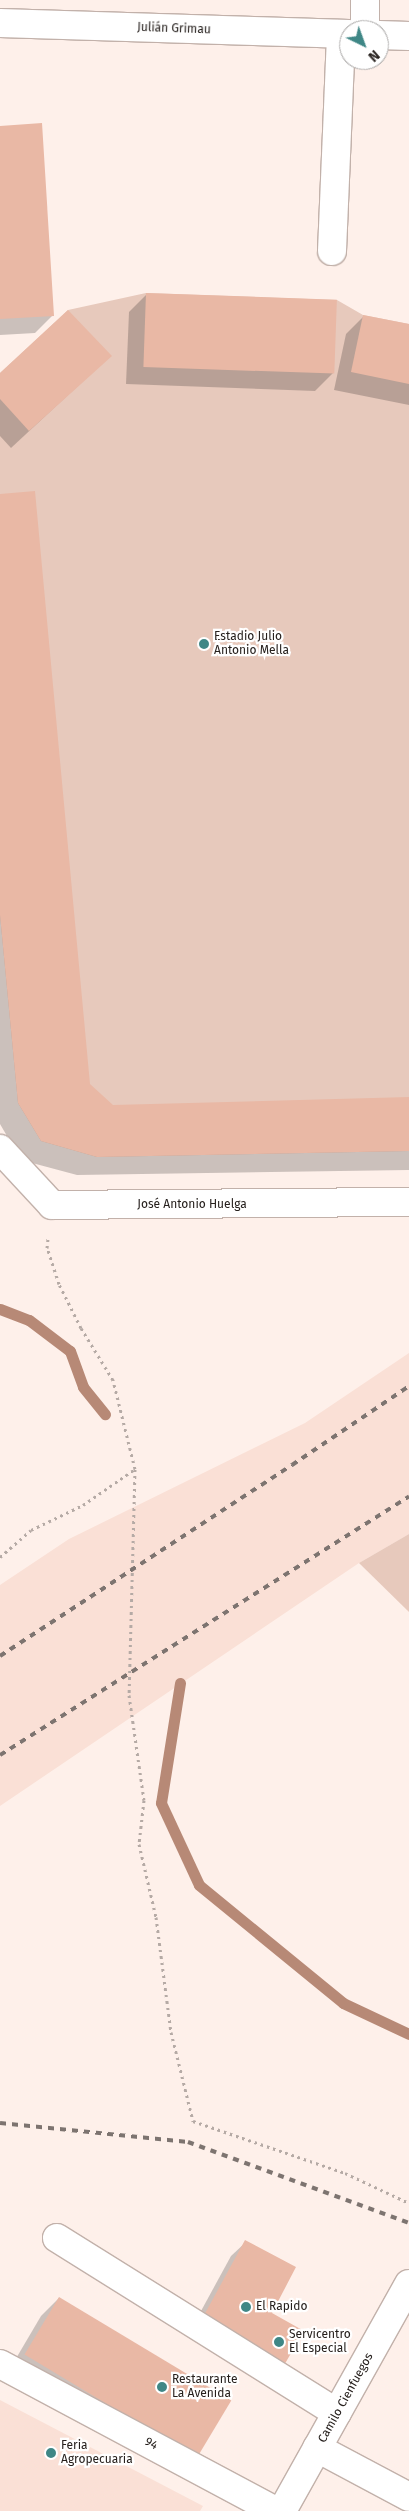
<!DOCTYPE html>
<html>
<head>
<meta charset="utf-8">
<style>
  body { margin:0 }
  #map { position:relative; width:409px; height:2511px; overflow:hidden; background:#fef0ea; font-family:"Fira Sans",sans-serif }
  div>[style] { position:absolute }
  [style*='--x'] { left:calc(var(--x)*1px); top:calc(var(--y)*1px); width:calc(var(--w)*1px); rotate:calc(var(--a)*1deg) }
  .built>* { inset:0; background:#fae0d6 }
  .green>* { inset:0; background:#e7c9bc }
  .shadow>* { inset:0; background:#0003 }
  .stream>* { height:11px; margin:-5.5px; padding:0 5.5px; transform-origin:5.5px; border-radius:5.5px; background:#b78976 }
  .building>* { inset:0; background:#e9b8a5; transform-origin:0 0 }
  .path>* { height:3px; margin-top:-1.5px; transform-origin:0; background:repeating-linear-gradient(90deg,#b5aaa5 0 2.5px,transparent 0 6.5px) }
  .roads { filter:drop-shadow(1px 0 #c2b1aa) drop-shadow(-1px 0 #c2b1aa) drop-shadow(0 1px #c2b1aa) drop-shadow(0 -1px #c2b1aa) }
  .minor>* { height:28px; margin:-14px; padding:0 14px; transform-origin:14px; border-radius:14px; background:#fff }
  .major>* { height:28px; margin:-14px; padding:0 14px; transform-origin:14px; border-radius:14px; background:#fff }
  .rail>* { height:4px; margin-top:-2px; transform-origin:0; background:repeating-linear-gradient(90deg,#7d7470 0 6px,transparent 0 12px) }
  .dots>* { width:14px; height:14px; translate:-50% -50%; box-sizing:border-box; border:2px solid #fff; border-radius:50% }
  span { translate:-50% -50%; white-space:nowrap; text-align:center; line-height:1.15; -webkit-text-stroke:4.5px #fff; paint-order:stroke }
  .street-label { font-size:12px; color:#26201d }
  .poi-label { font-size:12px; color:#26201d }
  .left { translate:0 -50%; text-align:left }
  .north { position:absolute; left:339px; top:20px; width:50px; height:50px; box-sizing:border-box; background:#fff; border:1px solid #a8a6a5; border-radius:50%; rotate:138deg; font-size:14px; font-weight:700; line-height:20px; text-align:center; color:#26201d }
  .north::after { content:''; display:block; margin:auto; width:18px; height:22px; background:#3f8786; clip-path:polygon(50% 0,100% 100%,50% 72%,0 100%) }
</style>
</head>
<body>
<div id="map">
  <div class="built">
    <i style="clip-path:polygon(409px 1353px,409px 1534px,359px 1563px,0 1806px,0 1585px,69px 1539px,305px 1423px)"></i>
    <i style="clip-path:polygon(0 2400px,203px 2506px,200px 2511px,0 2511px)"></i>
  </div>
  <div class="green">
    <i style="clip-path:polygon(146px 293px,337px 300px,363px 315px,409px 324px,409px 1151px,97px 1157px,41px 1141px,18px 1103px,0 915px,0 373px,68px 310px)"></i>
    <i style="clip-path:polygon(409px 1534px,409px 1612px,359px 1563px)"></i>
  </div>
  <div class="shadow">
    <i style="clip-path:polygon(0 127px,53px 315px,35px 333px,0 335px)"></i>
    <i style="clip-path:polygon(147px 294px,333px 373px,315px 391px,126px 384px,129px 312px)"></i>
    <i style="clip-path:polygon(364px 316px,409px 325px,409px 405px,334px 390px,346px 334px)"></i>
    <i style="clip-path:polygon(110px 356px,11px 448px,0 436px,0 375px)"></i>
    <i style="clip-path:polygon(0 495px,89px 1085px,113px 1106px,409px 1099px,409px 1170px,77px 1175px,21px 1160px,0 1124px)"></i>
    <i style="clip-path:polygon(246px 2242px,237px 2363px,189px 2333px,231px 2256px)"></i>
    <i style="clip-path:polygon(59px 2298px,200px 2454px,182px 2472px,8px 2372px,41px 2316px)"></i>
  </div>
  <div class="stream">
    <i style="--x:0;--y:1309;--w:31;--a:21"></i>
    <i style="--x:29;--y:1320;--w:51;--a:37.1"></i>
    <i style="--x:70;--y:1351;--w:38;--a:70"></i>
    <i style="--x:83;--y:1387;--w:35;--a:51"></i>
    <i style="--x:180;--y:1683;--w:121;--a:99"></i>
    <i style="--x:161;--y:1803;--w:90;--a:65.1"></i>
    <i style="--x:199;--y:1885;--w:186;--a:39.3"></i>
    <i style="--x:343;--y:2003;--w:73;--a:25.2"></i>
  </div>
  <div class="building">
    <i style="clip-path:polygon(42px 123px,54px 316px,0 319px,0 126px)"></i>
    <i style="left:146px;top:293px;width:191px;height:74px;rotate:2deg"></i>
    <i style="clip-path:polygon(68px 310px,112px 356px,29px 431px,0 399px,0 373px)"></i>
    <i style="clip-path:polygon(363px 315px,409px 324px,409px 384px,351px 372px)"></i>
    <i style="clip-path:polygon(35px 491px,90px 1084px,113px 1105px,409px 1097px,409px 1151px,97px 1157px,41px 1141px,18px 1103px,0 915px,0 494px)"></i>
    <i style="clip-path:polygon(245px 2240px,296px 2267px,272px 2313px,304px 2331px,283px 2367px,202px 2319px)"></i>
    <i style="left:59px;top:2297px;width:201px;height:67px;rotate:31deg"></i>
  </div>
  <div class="path">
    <i style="--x:135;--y:1469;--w:226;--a:91.5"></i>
    <i style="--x:129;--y:1695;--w:106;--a:81.9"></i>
    <i style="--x:144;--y:1800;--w:44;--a:96.5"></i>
    <i style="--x:139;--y:1844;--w:75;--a:76.9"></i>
    <i style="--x:156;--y:1917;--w:116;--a:82.6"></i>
    <i style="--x:171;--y:2032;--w:92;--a:76.1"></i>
    <i style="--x:193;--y:2121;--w:161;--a:18.9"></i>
    <i style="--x:345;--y:2173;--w:71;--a:25.1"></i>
    <i style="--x:0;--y:1557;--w:41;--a:-41.1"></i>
    <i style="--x:31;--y:1530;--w:58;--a:-25.7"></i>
    <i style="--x:83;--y:1505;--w:63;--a:-34.7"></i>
    <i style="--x:135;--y:1469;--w:92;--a:-103.9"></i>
    <i style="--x:113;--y:1380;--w:61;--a:-121.6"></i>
    <i style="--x:81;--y:1328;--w:49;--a:-116.6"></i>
    <i style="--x:59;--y:1284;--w:38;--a:-108"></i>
    <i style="--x:47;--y:1248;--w:10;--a:-84"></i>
  </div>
  <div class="roads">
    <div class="minor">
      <i style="--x:0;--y:23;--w:349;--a:1.8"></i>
      <i style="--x:365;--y:30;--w:30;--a:-90"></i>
      <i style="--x:379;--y:35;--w:30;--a:2"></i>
      <i style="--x:332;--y:251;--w:217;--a:-87.6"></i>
      <i style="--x:0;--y:1149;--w:76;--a:47.1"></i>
      <i style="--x:52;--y:1205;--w:357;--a:-0.5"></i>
      <i style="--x:57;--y:2238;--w:330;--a:32"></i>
      <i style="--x:0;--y:2364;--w:312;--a:28.1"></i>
      <i style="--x:317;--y:2448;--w:104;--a:28"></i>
    </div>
    <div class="major">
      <i style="--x:282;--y:2511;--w:260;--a:-60.8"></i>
    </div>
  </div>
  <div class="rail">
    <i style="--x:0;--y:1656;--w:349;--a:-33.2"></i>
    <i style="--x:292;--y:1465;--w:141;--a:-34"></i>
    <i style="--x:0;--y:1755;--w:484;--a:-32.3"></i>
    <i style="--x:0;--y:2123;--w:189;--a:5.8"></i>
    <i style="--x:188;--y:2142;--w:235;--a:20.1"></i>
  </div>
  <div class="dots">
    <i style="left:204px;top:644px;background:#3f8786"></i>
    <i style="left:246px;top:2307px;background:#3f8786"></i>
    <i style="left:279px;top:2342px;background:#3f8786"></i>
    <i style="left:162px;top:2387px;background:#3f8786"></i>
    <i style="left:51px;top:2453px;background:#3f8786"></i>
  </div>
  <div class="street-label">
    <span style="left:174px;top:29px;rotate:2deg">Julián Grimau</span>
    <span style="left:192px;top:1205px">José Antonio Huelga</span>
    <span style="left:346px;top:2398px;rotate:-61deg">Camilo Cienfuegos</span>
    <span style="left:151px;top:2444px;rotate:28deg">94</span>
  </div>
  <div class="poi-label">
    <span class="left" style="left:214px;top:644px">Estadio Julio<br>Antonio Mella</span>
    <span class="left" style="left:256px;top:2307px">El Rapido</span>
    <span class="left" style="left:289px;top:2342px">Servicentro<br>El Especial</span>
    <span class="left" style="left:172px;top:2387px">Restaurante<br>La Avenida</span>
    <span class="left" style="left:61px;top:2453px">Feria<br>Agropecuaria</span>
  </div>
  <div class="north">N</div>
</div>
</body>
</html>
